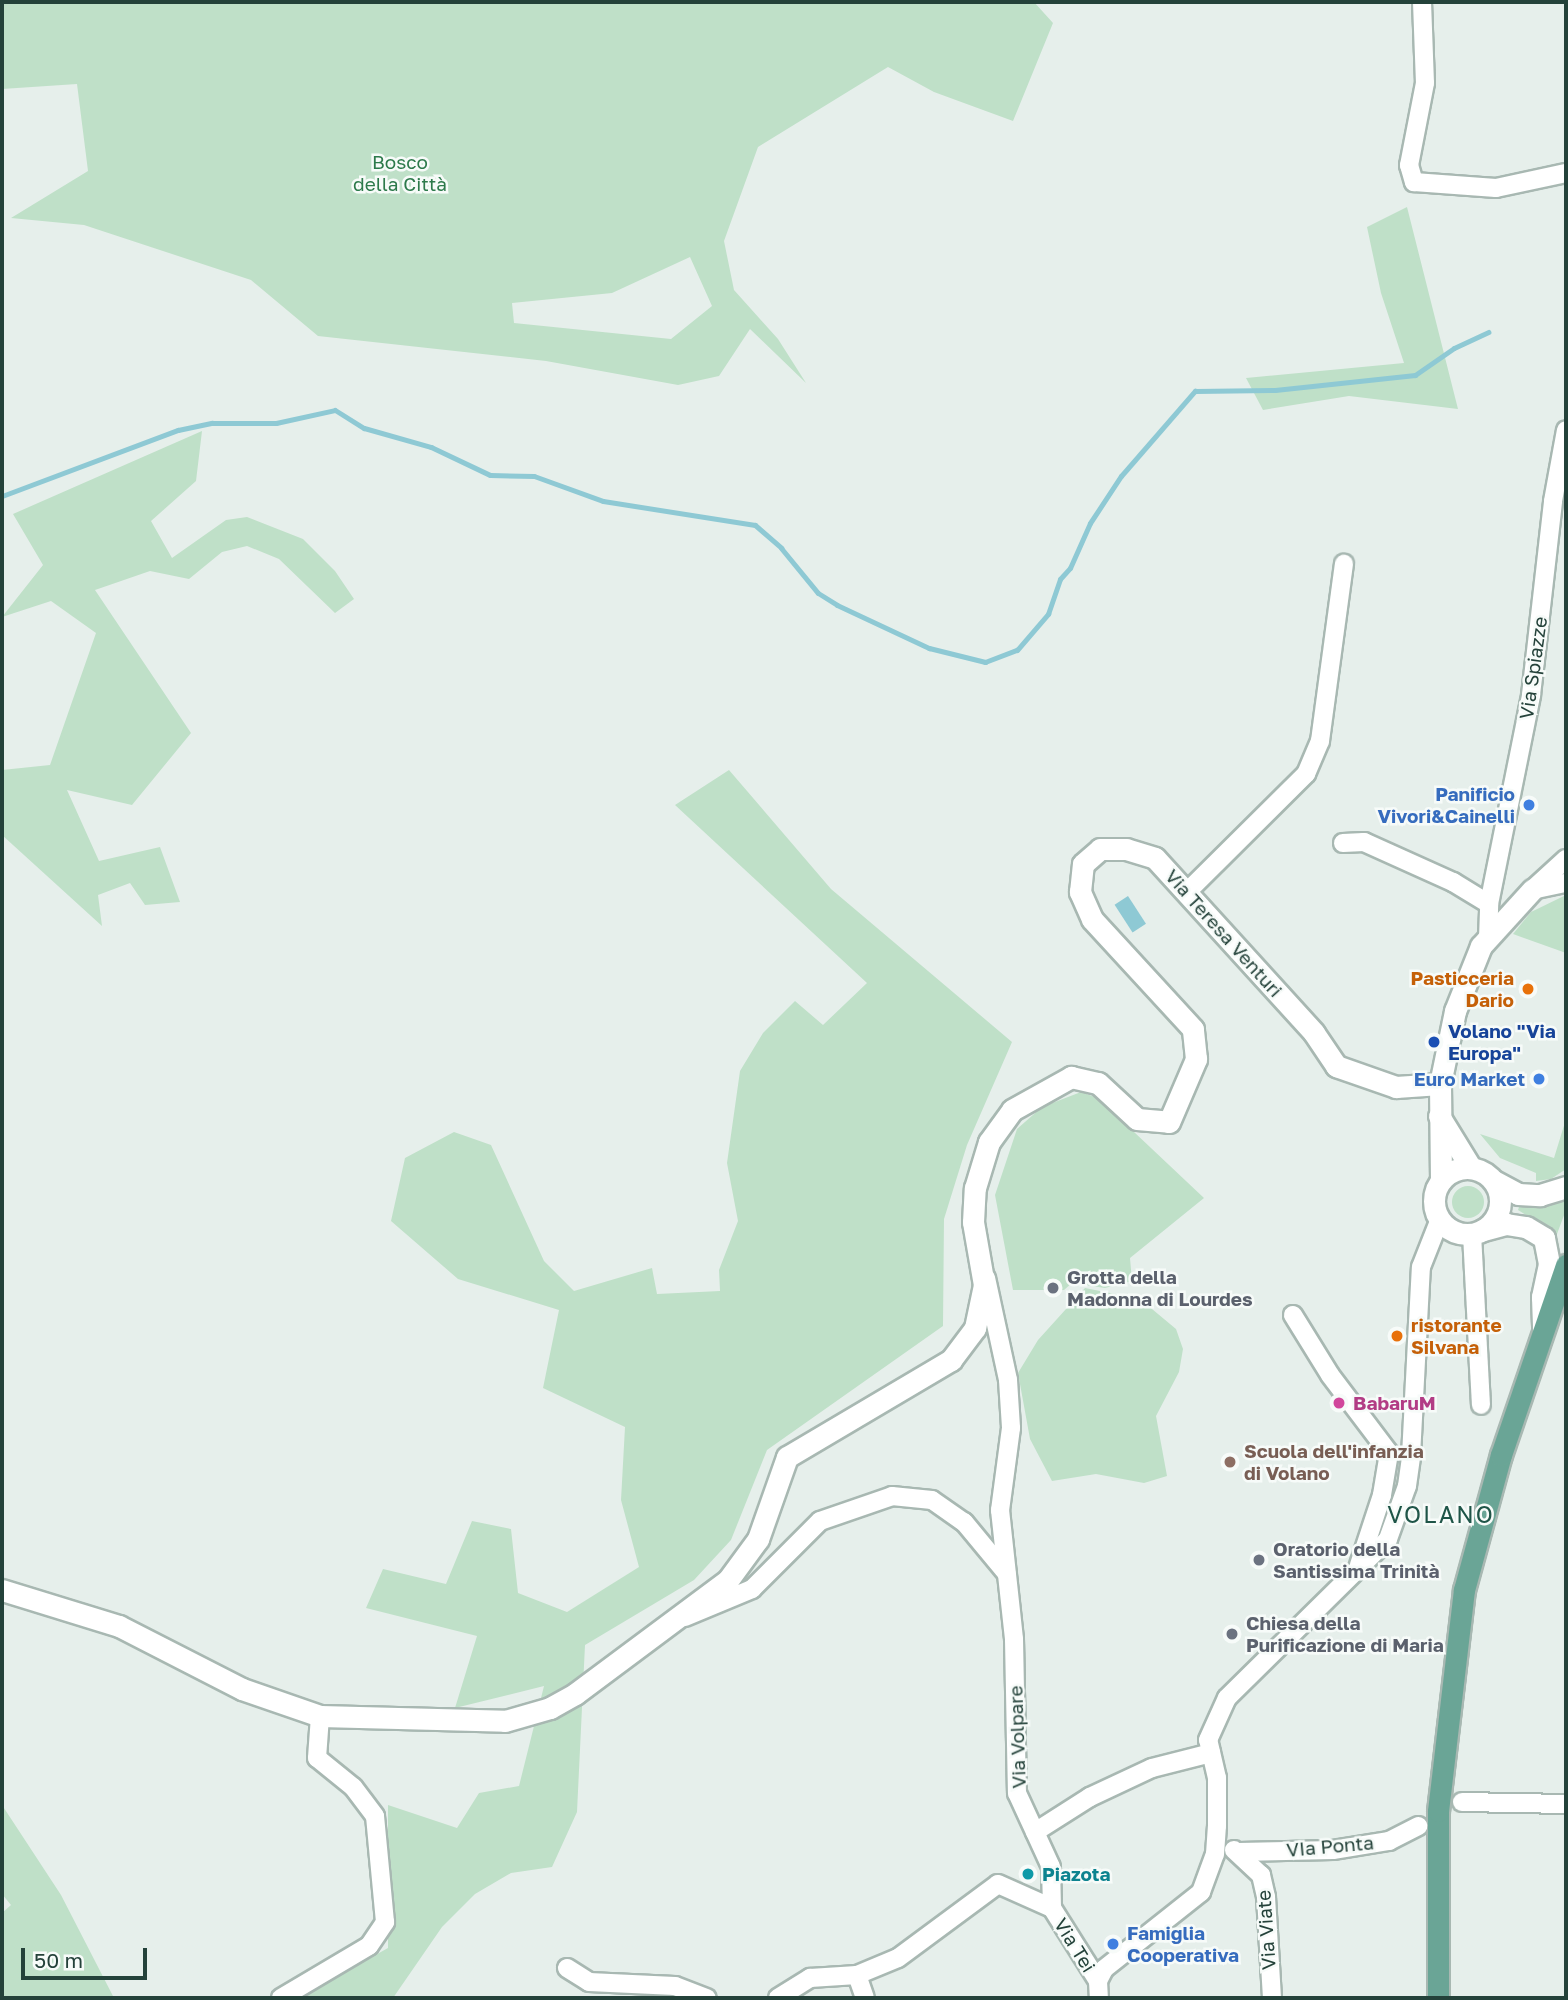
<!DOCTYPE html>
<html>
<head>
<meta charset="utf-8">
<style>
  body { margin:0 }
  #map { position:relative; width:1568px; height:2000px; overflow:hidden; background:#e6efeb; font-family:"Golos Text",sans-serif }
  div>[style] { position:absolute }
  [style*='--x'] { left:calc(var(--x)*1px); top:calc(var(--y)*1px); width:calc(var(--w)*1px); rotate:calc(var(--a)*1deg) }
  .green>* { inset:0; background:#bfe0c8 }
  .round { border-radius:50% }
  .water>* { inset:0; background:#8ec9d4; transform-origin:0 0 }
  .stream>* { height:5px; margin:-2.5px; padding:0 2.5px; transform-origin:2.5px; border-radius:2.5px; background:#8ec9d4 }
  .roads { filter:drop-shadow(2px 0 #a8b8b2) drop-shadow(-2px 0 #a8b8b2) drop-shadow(0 2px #a8b8b2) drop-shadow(0 -2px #a8b8b2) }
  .street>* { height:18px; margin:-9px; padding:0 9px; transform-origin:9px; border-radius:9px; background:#fff }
  .secondary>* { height:21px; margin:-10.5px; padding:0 10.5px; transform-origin:10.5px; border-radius:10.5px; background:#fff }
  .secondary>.ring { margin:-10.5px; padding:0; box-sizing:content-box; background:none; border:21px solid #fff; border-radius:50% }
  .primary>* { height:21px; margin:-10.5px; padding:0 10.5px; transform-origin:10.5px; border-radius:10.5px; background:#6aa596 }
  .dots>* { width:19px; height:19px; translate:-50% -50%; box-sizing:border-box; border:4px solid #f7fbf9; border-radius:50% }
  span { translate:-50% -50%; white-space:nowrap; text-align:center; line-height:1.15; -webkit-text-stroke:5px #f7fbf9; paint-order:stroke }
  .park-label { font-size:19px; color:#2d7a4b }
  .street-label { font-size:19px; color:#24423a }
  .shop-label { font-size:19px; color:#366cbe; font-weight:700 }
  .right { translate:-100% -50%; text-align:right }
  .left { translate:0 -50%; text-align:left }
  .food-label { font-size:19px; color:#c56008; font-weight:700 }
  .transit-label { font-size:19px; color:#164399; font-weight:700 }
  .worship-label { font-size:19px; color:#5b616d; font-weight:700 }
  .hotel-label { font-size:19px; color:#b23c85; font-weight:700 }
  .education-label { font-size:19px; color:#785e54; font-weight:700 }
  .culture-label { font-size:19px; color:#0d838f; font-weight:700 }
  .quarter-label { font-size:23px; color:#1f5548; letter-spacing:2px }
  .frame { position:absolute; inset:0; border:4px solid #24423a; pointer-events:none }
  .scale { position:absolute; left:21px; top:1948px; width:126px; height:32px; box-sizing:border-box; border:4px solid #24423a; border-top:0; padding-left:9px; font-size:21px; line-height:24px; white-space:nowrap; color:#24423a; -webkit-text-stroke:5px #f7fbf9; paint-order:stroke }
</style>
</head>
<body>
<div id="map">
  <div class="green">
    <i style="clip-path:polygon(evenodd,2px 2px,1034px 2px,1053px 23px,1013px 121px,934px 92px,888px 67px,758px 147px,724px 241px,734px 290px,778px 339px,806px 383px,750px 329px,719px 376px,678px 385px,546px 361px,318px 336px,251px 280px,84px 225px,11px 218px,88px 171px,77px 84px,2px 89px,2px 2px,690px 257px,712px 306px,671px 339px,514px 323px,512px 303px,612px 293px,690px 257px)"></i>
    <i style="clip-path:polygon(1407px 207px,1458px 409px,1349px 396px,1263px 410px,1246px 378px,1404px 363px,1381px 293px,1367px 227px)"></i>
    <i style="clip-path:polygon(202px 431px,196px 481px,151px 521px,172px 558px,226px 520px,247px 517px,303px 539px,335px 571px,354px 599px,335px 613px,279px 559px,247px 546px,222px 552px,189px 579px,150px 571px,95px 590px,191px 733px,132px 805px,67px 790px,99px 861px,160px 847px,180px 902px,145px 905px,130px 883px,98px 895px,102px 926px,2px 835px,2px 770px,50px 765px,96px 633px,51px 601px,2px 617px,43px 565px,13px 514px)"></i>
    <i style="clip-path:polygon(729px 770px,831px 889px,1012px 1042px,967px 1145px,944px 1219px,943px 1326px,767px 1450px,731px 1540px,694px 1580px,585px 1645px,577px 1812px,552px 1867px,511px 1873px,475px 1894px,442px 1927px,393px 1998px,298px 1998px,388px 1948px,388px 1805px,457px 1828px,479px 1793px,519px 1786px,544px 1686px,455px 1708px,477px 1636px,366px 1608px,383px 1569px,446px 1584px,472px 1521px,511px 1529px,518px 1593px,567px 1612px,639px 1567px,621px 1500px,625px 1427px,543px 1388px,559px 1310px,458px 1279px,391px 1221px,405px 1158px,454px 1132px,491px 1145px,544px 1261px,574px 1291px,652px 1268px,657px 1294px,720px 1291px,719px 1270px,738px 1221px,727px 1163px,740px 1071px,763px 1033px,795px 1001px,823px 1025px,867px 983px,675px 805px)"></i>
    <i style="clip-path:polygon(1566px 895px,1566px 953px,1513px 934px,1531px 912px)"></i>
    <i style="clip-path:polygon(1081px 1092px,1098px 1098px,1204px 1198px,1130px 1258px,1132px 1281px,1105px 1288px,1072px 1283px,1064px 1290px,1013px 1290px,995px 1195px,1017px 1129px,1042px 1107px)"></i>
    <i style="clip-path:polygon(1566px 1119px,1566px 1169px,1551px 1179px,1536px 1181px,1536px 1173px,1500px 1158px,1480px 1134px,1554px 1158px)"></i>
    <i class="round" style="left:1452px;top:1186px;width:32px;height:32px"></i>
    <i style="clip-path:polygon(1566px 1195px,1566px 1210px,1554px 1242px,1548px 1229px,1518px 1210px,1522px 1198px)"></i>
    <i style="clip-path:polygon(1085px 1288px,1140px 1299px,1176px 1329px,1183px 1349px,1179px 1372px,1156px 1416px,1167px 1476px,1144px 1483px,1096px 1474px,1052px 1481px,1030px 1439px,1018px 1373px,1038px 1340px)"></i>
    <i style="clip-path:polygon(2px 1805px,61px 1895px,114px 1998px,2px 1998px,2px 1913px,11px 1905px,2px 1894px)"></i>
  </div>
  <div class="water">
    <i style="left:1128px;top:896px;width:33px;height:16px;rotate:57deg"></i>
  </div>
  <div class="stream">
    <i style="--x:2;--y:496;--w:188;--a:-20.6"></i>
    <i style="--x:178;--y:430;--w:35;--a:-12"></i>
    <i style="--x:212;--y:423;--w:64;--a:0"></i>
    <i style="--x:276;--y:423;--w:60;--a:-12.4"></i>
    <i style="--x:335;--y:410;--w:34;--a:32"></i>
    <i style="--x:364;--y:428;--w:70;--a:15.8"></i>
    <i style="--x:431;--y:447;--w:65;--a:25.4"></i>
    <i style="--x:490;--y:475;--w:44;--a:1.3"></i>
    <i style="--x:534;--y:476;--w:73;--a:19.9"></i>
    <i style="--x:603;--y:501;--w:154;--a:9"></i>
    <i style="--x:755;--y:525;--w:35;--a:41"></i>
    <i style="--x:781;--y:548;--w:58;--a:50.6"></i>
    <i style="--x:818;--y:593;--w:22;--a:32"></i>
    <i style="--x:837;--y:605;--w:102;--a:25.1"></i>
    <i style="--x:929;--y:648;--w:58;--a:14"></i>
    <i style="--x:985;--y:662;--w:34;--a:-21"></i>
    <i style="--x:1017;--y:650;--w:48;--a:-49.3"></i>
    <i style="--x:1048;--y:614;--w:37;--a:-71"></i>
    <i style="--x:1060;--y:579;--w:15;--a:-48"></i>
    <i style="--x:1070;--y:568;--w:49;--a:-66"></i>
    <i style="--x:1090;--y:523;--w:56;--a:-56.6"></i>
    <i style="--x:1121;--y:476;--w:113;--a:-49"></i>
    <i style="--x:1195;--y:391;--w:80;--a:-0.7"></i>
    <i style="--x:1275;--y:390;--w:141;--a:-6.1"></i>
    <i style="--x:1415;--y:375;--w:47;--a:-34.7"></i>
    <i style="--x:1454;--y:348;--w:38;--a:-25"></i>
  </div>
  <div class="roads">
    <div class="street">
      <i style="--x:1422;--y:2;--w:81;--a:87.9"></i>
      <i style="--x:1425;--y:83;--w:84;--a:101"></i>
      <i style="--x:1409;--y:165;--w:18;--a:74"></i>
      <i style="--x:1414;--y:182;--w:82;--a:4.2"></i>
      <i style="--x:1496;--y:188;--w:72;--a:-12.1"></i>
      <i style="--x:1343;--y:843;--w:21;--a:-3"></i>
      <i style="--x:1364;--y:842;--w:98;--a:24.2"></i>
      <i style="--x:1453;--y:882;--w:42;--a:31.4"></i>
      <i style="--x:1532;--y:890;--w:46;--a:-42.4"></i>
      <i style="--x:1532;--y:890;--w:35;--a:-12"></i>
      <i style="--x:1187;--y:892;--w:168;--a:-44.8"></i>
      <i style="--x:1306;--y:774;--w:36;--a:-67"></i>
      <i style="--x:1320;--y:741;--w:179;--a:-82.3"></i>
      <i style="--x:1488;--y:939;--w:35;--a:-88"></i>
      <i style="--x:1489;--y:904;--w:213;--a:-78.6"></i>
      <i style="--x:1531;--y:695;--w:195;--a:-83.5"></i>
      <i style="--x:1553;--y:501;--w:72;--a:-79.6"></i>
      <i style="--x:1472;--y:1234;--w:171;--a:87"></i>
      <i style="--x:986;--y:1278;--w:104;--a:77.8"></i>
      <i style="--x:1008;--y:1380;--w:48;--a:86.4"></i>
      <i style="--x:1011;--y:1428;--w:83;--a:97.6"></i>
      <i style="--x:1000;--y:1510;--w:130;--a:83.8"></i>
      <i style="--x:1014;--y:1639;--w:154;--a:88.9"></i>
      <i style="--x:1017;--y:1793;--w:81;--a:65.3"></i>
      <i style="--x:1051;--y:1867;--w:41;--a:88.6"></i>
      <i style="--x:1052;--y:1908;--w:86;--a:57.8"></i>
      <i style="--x:1098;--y:1981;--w:17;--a:87"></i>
      <i style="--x:1293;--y:1315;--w:70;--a:58.3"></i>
      <i style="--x:1330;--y:1375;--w:98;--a:52.9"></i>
      <i style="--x:1389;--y:1453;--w:43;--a:99.5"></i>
      <i style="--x:1382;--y:1495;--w:74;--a:108.2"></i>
      <i style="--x:685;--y:1617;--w:73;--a:-22.7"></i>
      <i style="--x:752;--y:1589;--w:96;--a:-45"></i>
      <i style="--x:820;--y:1521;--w:76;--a:-19.1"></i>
      <i style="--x:892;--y:1496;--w:40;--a:5.7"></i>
      <i style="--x:932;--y:1500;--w:39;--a:35"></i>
      <i style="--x:964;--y:1522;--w:67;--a:50.4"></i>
      <i style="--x:1462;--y:1802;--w:104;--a:1.1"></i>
      <i style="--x:1035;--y:1832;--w:65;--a:-32.5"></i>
      <i style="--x:1090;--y:1797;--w:68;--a:-25.1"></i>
      <i style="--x:1152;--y:1768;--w:61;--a:-14.3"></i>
      <i style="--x:1234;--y:1850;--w:37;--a:43"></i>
      <i style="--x:1261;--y:1875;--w:23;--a:77"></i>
      <i style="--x:1266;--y:1897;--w:101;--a:86.6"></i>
      <i style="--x:1239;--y:1852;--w:94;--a:-1.2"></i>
      <i style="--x:1333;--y:1850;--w:57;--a:-9.1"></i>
      <i style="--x:1389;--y:1841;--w:33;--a:-27"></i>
      <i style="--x:567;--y:1968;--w:26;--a:32"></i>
      <i style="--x:589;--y:1982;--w:86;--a:2.7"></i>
      <i style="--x:675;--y:1986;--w:34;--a:21"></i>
      <i style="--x:857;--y:1975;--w:24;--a:71"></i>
      <i style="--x:1098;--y:1981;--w:13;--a:-63"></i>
      <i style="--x:1104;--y:1969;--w:124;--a:-38.4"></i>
      <i style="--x:1201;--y:1892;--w:40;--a:-69.8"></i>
      <i style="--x:1215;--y:1854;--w:28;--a:-86"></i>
      <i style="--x:1217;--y:1826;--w:48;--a:-90"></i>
      <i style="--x:1217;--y:1778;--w:39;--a:-103"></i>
      <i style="--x:1208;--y:1740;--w:46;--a:-65.7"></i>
      <i style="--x:1227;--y:1698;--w:226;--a:-44.6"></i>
      <i style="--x:1388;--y:1539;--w:56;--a:-70.3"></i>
      <i style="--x:1407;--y:1486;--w:30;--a:-82"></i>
      <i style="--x:1411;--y:1456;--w:189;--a:-87"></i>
      <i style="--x:1421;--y:1267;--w:52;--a:-68.4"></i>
      <i style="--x:281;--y:1998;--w:102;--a:-30.6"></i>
      <i style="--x:369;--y:1946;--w:29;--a:-56"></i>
      <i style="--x:385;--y:1922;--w:106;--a:-95.4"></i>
      <i style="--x:375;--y:1816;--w:36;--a:-127"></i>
      <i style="--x:353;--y:1787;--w:46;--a:-141.1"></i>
      <i style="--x:317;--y:1758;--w:42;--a:-85.9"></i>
      <i style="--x:778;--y:1998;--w:38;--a:-32"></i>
      <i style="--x:810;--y:1978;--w:47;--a:-3.7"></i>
      <i style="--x:857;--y:1975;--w:44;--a:-22.5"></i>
      <i style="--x:898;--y:1958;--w:124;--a:-36.5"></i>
      <i style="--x:998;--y:1884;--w:59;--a:24"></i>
    </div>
    <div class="secondary">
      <i style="--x:1439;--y:1116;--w:61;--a:58.4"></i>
      <i class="ring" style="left:1434px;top:1168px;width:45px;height:45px"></i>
      <i style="--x:1441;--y:1180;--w:96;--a:-90.6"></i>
      <i style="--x:1440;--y:1084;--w:75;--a:-78.4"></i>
      <i style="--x:1455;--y:1011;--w:70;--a:-68.2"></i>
      <i style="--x:1481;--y:946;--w:76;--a:-47.7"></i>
      <i style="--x:1494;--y:1181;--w:27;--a:28"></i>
      <i style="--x:1518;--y:1194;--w:22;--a:3"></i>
      <i style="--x:1540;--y:1195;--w:27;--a:-17"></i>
      <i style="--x:1483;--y:1230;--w:24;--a:-15"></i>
      <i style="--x:1506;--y:1224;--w:20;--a:9"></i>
      <i style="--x:1526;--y:1227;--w:21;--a:31"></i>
      <i style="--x:1544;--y:1238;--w:26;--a:79"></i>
      <i style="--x:1549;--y:1264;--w:34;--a:102"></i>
      <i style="--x:1542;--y:1297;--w:31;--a:88"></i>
      <i style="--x:2;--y:1590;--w:122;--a:17.1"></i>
      <i style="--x:119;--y:1626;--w:138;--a:27.1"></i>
      <i style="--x:242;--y:1689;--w:83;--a:19.1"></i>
      <i style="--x:320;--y:1716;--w:185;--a:1.5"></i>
      <i style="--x:505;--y:1721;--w:47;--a:-16.1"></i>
      <i style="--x:550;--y:1708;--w:29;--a:-29"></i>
      <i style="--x:575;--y:1694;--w:191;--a:-36.7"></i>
      <i style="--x:728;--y:1580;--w:51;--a:-53.8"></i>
      <i style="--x:758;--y:1539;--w:87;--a:-70.5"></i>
      <i style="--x:787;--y:1457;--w:191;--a:-30.6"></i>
      <i style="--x:951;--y:1360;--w:40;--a:-53"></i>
      <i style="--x:975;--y:1328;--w:44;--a:-78.2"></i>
      <i style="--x:984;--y:1285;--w:64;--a:-99.9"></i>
      <i style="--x:973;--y:1222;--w:34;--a:-87"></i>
      <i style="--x:975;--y:1188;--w:48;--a:-73.1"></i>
      <i style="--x:989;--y:1142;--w:39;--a:-54"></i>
      <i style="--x:1012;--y:1110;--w:68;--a:-29.2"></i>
      <i style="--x:1071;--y:1077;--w:28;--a:13"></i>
      <i style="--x:1098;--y:1083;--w:53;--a:42.7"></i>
      <i style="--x:1137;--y:1119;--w:32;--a:5"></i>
      <i style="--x:1169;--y:1122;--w:69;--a:-66.8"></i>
      <i style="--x:1196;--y:1059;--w:30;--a:-96"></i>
      <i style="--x:1193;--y:1029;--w:149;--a:-132.6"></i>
      <i style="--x:1092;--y:919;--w:30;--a:-114"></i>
      <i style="--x:1080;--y:892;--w:28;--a:-84"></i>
      <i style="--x:1083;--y:864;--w:23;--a:-41"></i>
      <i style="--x:1100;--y:849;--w:26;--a:0"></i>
      <i style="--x:1126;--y:849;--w:30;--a:17"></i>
      <i style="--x:1155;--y:858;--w:236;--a:47.7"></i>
      <i style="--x:1314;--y:1033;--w:40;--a:56"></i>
      <i style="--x:1336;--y:1066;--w:64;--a:19.3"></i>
      <i style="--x:1396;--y:1087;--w:44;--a:-3.9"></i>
    </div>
    <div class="primary">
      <i style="--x:1438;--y:1998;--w:187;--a:-90"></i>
      <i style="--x:1438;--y:1811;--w:223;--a:-83.3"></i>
      <i style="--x:1464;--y:1590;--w:140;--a:-74.7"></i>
      <i style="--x:1501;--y:1455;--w:201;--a:-71.1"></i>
    </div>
  </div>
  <div class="dots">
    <i style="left:1529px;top:805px;background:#3f7fe0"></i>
    <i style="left:1528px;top:989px;background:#e8710a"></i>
    <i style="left:1434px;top:1042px;background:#1a4fb4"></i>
    <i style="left:1539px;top:1079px;background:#3f7fe0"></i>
    <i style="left:1053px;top:1288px;background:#6b7280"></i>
    <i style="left:1397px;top:1336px;background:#e8710a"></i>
    <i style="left:1339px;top:1403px;background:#d1479c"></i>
    <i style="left:1230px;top:1462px;background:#8d6e63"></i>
    <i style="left:1259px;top:1560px;background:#6b7280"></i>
    <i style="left:1232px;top:1634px;background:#6b7280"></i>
    <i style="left:1028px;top:1874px;background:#0f9aa8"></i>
    <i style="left:1113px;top:1944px;background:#3f7fe0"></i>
  </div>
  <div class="park-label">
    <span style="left:400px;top:173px">Bosco<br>della Città</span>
  </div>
  <div class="street-label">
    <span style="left:1533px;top:668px;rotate:-82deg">Via Spiazze</span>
    <span style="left:1224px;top:933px;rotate:48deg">Via Teresa Venturi</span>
    <span style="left:1017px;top:1737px;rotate:-92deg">Via Volpare</span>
    <span style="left:1330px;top:1846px;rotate:-5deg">VIa Ponta</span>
    <span style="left:1266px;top:1930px;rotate:-94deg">Via Viate</span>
    <span style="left:1075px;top:1945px;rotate:58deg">Via Tei</span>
  </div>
  <div class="shop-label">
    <span class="right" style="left:1515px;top:805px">Panificio<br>Vivori&amp;Cainelli</span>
    <span class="right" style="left:1525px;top:1079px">Euro Market</span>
    <span class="left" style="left:1127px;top:1944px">Famiglia<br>Cooperativa</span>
  </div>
  <div class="food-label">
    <span class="right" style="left:1514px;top:989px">Pasticceria<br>Dario</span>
    <span class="left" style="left:1411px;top:1336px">ristorante<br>Silvana</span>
  </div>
  <div class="transit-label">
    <span class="left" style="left:1448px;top:1042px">Volano "Via<br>Europa"</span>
  </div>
  <div class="worship-label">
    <span class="left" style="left:1067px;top:1288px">Grotta della<br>Madonna di Lourdes</span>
    <span class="left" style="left:1273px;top:1560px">Oratorio della<br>Santissima Trinità</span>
    <span class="left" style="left:1246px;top:1634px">Chiesa della<br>Purificazione di Maria</span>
  </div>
  <div class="hotel-label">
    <span class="left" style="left:1353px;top:1403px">BabaruM</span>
  </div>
  <div class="education-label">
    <span class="left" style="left:1244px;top:1462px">Scuola dell'infanzia<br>di Volano</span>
  </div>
  <div class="culture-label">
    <span class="left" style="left:1042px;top:1874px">Piazota</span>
  </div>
  <div class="quarter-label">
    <span style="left:1441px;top:1514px">VOLANO</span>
  </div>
  <div class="frame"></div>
  <div class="scale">50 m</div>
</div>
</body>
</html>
